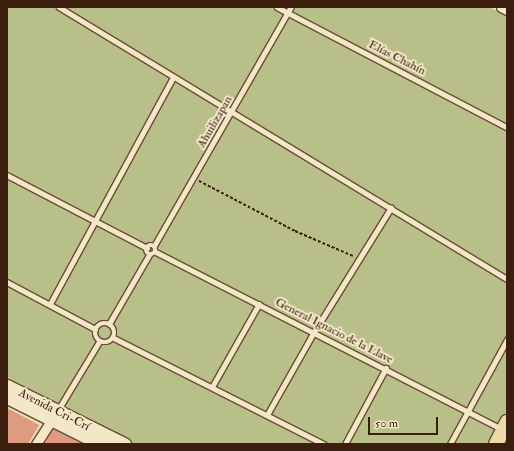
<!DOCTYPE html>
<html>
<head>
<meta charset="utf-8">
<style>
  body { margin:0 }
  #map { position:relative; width:514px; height:451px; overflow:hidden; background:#ecdaab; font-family:"IM FELL Double Pica",serif }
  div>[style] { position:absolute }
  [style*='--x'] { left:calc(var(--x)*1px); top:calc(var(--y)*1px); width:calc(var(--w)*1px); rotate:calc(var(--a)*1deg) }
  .green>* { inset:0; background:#b9bf88 }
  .building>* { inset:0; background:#de9b81 }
  .path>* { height:1.5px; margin-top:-0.75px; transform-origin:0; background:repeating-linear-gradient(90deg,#3c1e0f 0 3px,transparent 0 5px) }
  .roads { filter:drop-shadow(1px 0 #684d36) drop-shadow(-1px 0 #684d36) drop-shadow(0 1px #684d36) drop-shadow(0 -1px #684d36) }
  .lane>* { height:4.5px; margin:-2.25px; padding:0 2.25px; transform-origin:2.25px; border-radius:2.25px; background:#f3e7c8 }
  .lane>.ring { margin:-2.25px; padding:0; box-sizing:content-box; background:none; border:4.5px solid #f3e7c8; border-radius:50% }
  .street>* { height:9px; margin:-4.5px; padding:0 4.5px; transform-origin:4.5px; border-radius:4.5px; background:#f3e7c8 }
  .secondary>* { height:13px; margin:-6.5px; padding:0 6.5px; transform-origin:6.5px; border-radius:6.5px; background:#f3e7c8 }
  .primary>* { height:14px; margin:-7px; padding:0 7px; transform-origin:7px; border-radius:7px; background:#ecdaab }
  span { translate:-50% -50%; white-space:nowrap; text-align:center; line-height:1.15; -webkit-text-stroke:4px #f3e7c8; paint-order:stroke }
  .street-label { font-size:12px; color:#3c1e0f }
  .frame { position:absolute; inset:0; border:8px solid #3c1e0f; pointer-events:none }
  .scale { position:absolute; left:368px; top:417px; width:70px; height:18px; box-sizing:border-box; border:2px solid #3c1e0f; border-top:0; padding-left:5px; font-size:12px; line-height:14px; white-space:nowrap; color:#3c1e0f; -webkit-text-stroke:3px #f3e7c8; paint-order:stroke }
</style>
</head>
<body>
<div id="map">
  <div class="green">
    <i style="clip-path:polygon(7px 7px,489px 7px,507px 16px,507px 415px,491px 444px,134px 444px,7px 381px)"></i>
  </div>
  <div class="building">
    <i style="clip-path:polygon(7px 408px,39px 425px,28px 444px,7px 444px)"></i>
    <i style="clip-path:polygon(53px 427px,83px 444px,44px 444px)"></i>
  </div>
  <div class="path">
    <i style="--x:199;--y:181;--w:108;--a:27.5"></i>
    <i style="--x:295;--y:231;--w:63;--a:23.3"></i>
  </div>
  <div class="roads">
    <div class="lane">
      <i style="--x:59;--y:7;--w:524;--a:31.26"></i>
      <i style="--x:277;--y:7;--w:259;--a:27.6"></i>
      <i style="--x:7;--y:175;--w:158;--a:27.5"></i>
      <i class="ring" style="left:146px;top:245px;width:5.5px;height:5.5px"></i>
      <i style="--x:154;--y:246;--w:275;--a:-60.2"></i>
      <i style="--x:156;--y:252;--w:389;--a:27.1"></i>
      <i style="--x:7;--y:282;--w:100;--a:28.1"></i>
      <i style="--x:50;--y:304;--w:258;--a:-61.5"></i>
      <i class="ring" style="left:95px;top:323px;width:15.5px;height:15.5px"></i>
      <i style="--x:109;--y:324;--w:80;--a:-59.9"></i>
      <i style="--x:114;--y:338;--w:235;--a:26.8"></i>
      <i style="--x:212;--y:387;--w:95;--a:-60.5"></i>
      <i style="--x:58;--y:410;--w:79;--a:-58.9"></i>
      <i style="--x:267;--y:415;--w:95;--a:-60.5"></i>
      <i style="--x:314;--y:332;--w:146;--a:-58.2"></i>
      <i style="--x:345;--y:444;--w:86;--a:-61.7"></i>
      <i style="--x:450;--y:444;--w:119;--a:-61.3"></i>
    </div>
    <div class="street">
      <i style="--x:501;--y:7;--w:7;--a:27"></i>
      <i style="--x:36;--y:444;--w:35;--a:-57"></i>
    </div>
    <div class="secondary">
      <i style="--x:7;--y:386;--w:131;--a:26.4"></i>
      <i style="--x:7;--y:397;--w:105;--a:26.6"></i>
    </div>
    <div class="primary">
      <i style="--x:496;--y:444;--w:25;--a:-63"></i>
    </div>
  </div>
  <div class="street-label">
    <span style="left:397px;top:58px;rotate:27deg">Elías Chahín</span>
    <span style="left:215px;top:122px;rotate:-60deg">Ahuilizapan</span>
    <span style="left:334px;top:331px;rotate:27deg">General Ignacio de la Llave</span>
    <span style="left:54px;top:410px;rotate:27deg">Avenida Cri-Crí</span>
  </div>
  <div class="frame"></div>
  <div class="scale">50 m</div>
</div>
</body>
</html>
